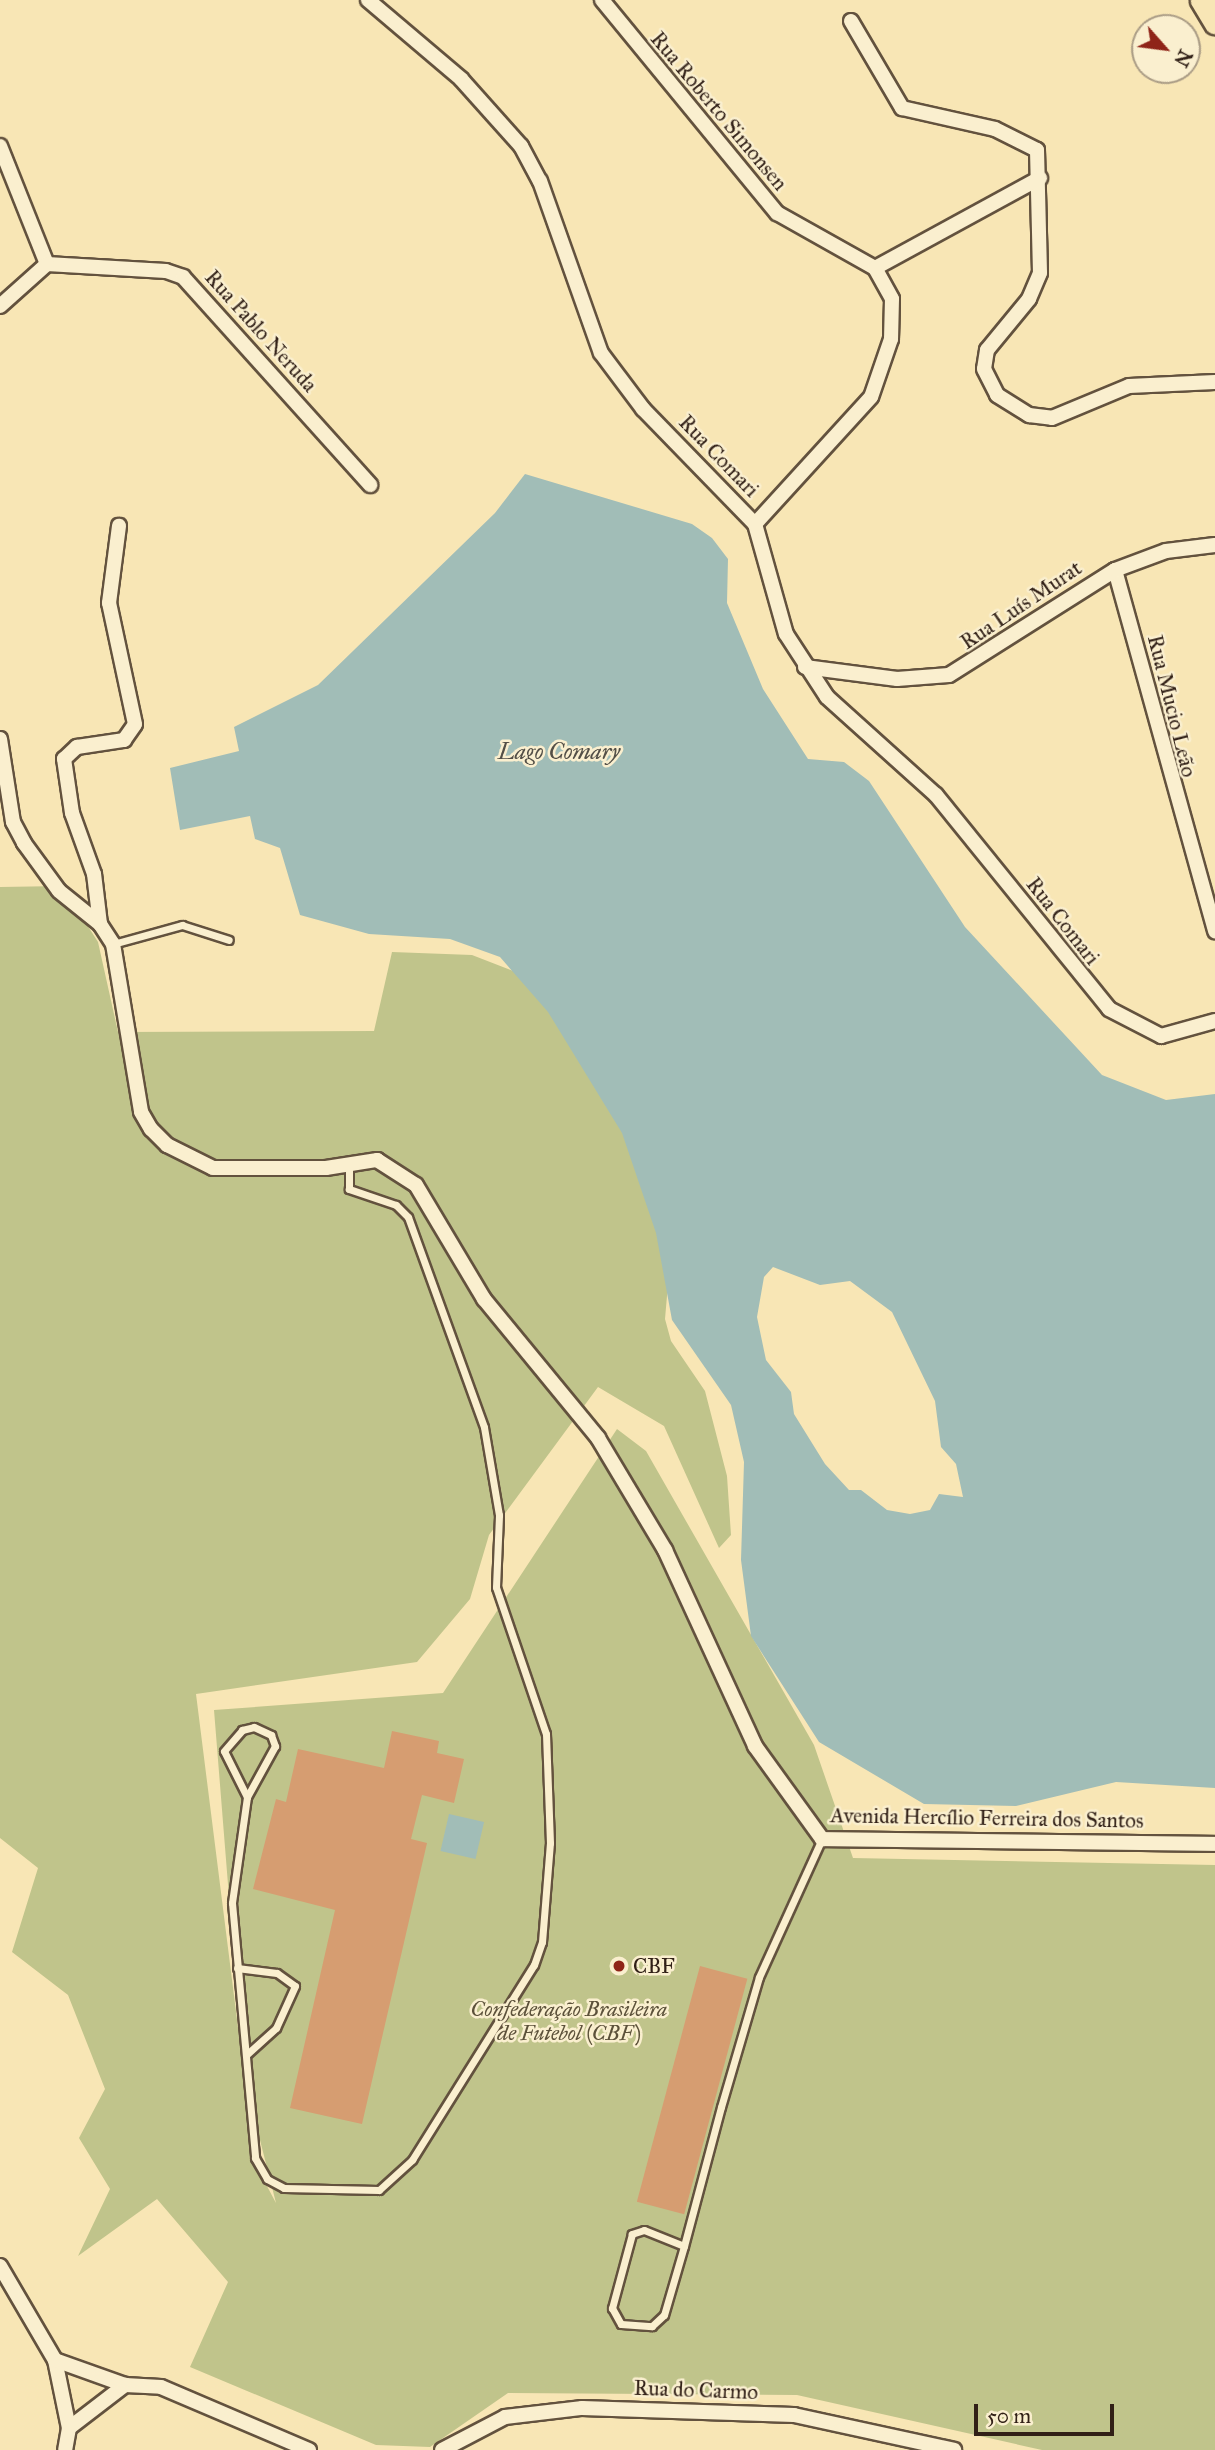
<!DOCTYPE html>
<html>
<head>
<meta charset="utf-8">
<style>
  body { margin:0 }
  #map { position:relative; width:1215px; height:2450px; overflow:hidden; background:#f8e6b5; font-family:"IM FELL Great Primer",serif }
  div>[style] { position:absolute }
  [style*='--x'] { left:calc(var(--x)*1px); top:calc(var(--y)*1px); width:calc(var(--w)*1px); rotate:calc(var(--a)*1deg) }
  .green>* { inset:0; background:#c0c48b }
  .water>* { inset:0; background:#a1bdb7; transform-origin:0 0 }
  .building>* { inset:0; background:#d69d71; transform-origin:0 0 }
  .roads { filter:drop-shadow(2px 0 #63523e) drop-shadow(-2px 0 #63523e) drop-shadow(0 2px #63523e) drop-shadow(0 -2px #63523e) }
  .service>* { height:7px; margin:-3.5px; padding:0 3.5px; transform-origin:3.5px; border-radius:3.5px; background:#faefcf }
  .minor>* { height:14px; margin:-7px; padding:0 7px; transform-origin:7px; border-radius:7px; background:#faefcf }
  .primary>* { height:23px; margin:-11.5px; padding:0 11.5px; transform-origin:11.5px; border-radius:11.5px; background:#f8e6b5 }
  .dots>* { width:19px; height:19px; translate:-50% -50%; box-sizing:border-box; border:4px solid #faefcf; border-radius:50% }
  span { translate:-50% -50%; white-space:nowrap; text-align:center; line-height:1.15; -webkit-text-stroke:5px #faefcf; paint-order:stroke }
  .street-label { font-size:21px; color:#312017 }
  .poi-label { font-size:21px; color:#312017 }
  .left { translate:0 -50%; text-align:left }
  .park-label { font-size:21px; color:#5c513a; font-style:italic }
  .water-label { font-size:23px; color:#534f47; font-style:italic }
  .north { position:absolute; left:1131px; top:14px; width:70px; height:70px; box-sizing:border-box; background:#faefcf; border:2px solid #aa9c85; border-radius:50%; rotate:118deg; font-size:19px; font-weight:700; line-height:28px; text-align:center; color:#312017 }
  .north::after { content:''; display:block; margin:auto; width:24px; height:32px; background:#8f2418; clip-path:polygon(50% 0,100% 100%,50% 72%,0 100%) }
  .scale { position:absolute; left:974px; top:2404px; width:140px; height:32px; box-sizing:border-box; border:4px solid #312017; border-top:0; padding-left:9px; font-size:21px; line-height:24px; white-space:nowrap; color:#312017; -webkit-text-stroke:5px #faefcf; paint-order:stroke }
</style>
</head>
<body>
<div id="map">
  <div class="green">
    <i style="clip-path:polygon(evenodd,62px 886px,98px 942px,118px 1032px,374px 1031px,392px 952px,472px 955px,516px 972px,564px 1020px,639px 1141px,672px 1238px,665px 1319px,671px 1341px,705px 1391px,727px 1476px,731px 1535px,719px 1548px,664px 1426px,598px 1387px,489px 1535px,470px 1599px,417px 1662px,196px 1694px,242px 2059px,214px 1710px,443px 1693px,617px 1429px,646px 1451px,814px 1745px,853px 1858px,1215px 1865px,1215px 2450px,1042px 2450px,797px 2395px,508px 2393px,430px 2447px,376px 2445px,190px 2367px,228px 2282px,157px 2199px,78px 2256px,110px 2189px,79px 2138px,105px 2089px,68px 1995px,12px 1952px,38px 1868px,0 1838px,0 887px,62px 886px,246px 2089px,247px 2089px,276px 2203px,251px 2156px,246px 2089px)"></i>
  </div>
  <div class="water">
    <i style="clip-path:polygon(evenodd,525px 474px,692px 524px,712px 538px,728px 559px,727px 603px,763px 689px,808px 759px,844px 762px,869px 781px,965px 927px,1102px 1075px,1166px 1100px,1215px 1094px,1215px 1788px,1116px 1782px,1016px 1806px,924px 1804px,819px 1742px,751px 1636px,741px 1560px,744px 1462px,731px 1405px,672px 1320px,656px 1233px,622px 1133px,548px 1012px,500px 957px,450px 939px,369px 934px,300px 915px,280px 848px,255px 839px,250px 816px,180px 830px,170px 768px,239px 751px,234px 727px,318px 685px,495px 513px,525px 474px,773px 1267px,820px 1285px,850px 1281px,892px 1312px,935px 1401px,941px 1447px,956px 1464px,963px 1497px,939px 1494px,930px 1510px,910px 1514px,887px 1510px,861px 1490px,849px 1490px,825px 1464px,794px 1414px,791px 1392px,766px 1360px,757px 1317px,764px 1277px,773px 1267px)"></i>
    <i style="left:449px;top:1814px;width:36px;height:38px;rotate:13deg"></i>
  </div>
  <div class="building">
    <i style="clip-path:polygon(392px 1731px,439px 1741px,437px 1753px,464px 1759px,454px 1803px,422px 1795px,411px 1839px,427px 1843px,362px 2124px,290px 2108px,335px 1910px,253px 1889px,276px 1799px,286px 1802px,298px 1749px,384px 1768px)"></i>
    <i style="left:700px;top:1966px;width:49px;height:244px;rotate:15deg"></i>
  </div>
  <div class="roads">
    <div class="service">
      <i style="--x:113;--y:944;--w:72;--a:-15.4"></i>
      <i style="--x:182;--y:925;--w:49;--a:17.7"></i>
      <i style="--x:247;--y:1797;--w:51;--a:-116.6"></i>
      <i style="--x:224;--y:1751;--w:28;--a:-49"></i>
      <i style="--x:242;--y:1730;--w:12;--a:-14"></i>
      <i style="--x:254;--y:1727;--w:19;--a:25"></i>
      <i style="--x:271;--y:1735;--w:12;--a:70"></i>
      <i style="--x:275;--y:1746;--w:58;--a:118.8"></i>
      <i style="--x:247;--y:1797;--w:107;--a:98.1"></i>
      <i style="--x:232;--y:1903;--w:256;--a:84.8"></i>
      <i style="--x:255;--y:2158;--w:24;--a:60"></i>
      <i style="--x:267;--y:2179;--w:19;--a:28"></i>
      <i style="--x:284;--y:2188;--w:95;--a:1.2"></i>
      <i style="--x:379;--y:2190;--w:45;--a:-42.3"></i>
      <i style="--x:412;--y:2160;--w:230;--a:-58"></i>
      <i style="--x:534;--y:1965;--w:24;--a:-71"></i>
      <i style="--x:542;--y:1942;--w:99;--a:-85.4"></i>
      <i style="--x:550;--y:1843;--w:109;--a:-92.1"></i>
      <i style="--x:546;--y:1734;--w:155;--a:-108.8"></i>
      <i style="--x:496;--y:1587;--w:72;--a:-87.6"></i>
      <i style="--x:499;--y:1515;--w:89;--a:-99.7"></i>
      <i style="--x:484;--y:1427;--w:223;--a:-109.9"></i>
      <i style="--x:408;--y:1217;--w:17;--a:-135"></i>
      <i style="--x:396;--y:1205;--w:50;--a:-161.2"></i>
      <i style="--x:349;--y:1189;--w:24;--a:-90"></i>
      <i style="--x:237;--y:1968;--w:40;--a:7.1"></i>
      <i style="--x:277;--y:1973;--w:22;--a:36"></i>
      <i style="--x:295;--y:1986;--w:46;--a:114.3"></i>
      <i style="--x:276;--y:2028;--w:39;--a:138"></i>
      <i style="--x:684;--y:2246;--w:43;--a:-158.2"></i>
      <i style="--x:644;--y:2230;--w:13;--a:162"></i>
      <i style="--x:632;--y:2234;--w:77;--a:105.1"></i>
      <i style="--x:612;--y:2308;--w:18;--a:61"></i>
      <i style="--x:621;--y:2324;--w:31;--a:4"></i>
      <i style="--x:652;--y:2326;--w:16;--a:-43"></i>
      <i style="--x:664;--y:2315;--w:72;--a:-73.8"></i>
      <i style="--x:684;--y:2246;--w:144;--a:-75.1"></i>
      <i style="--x:721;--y:2107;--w:135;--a:-73.7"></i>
      <i style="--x:759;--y:1977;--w:152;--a:-65.5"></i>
    </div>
    <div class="minor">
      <i style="--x:368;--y:0;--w:122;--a:40.3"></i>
      <i style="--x:461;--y:79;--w:90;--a:48.2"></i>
      <i style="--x:521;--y:146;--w:40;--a:62"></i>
      <i style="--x:540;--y:181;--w:182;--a:70.5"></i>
      <i style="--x:601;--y:353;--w:70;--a:53.1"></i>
      <i style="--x:643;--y:409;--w:161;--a:45.8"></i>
      <i style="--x:755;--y:524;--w:114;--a:74.3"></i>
      <i style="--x:786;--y:634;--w:75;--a:56.9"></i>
      <i style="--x:827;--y:697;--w:147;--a:42"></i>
      <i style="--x:936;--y:795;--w:275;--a:51"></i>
      <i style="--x:1109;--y:1009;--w:59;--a:27.4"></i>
      <i style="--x:1161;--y:1036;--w:56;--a:-15.5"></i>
      <i style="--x:602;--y:0;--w:276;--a:50.6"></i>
      <i style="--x:777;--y:213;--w:112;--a:29.3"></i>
      <i style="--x:875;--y:268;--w:35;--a:61"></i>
      <i style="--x:892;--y:299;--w:40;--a:91.4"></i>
      <i style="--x:891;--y:339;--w:61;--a:109"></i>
      <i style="--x:871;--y:397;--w:172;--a:132.4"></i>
      <i style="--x:851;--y:21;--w:101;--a:59.6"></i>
      <i style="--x:902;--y:108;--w:95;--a:12.7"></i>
      <i style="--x:995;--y:129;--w:47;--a:26.6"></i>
      <i style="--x:1037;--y:150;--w:123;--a:88.6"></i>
      <i style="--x:1040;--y:273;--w:28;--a:113"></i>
      <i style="--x:1029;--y:299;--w:66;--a:129.5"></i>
      <i style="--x:987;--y:350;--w:19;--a:99"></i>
      <i style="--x:984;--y:369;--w:29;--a:63"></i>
      <i style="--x:997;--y:395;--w:38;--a:32"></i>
      <i style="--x:1029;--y:415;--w:23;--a:7"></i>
      <i style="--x:1052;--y:418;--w:83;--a:-22.6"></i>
      <i style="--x:1129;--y:386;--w:86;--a:-2.7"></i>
      <i style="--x:0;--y:146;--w:127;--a:68.3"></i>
      <i style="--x:47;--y:264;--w:119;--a:3.4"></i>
      <i style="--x:166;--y:271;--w:18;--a:19"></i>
      <i style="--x:183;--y:277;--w:280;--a:48"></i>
      <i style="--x:875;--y:268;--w:188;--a:-28.6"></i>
      <i style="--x:0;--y:306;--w:63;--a:-41.8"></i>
      <i style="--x:1115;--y:570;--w:375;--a:74.5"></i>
      <i style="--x:805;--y:667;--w:93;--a:7.4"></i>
      <i style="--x:897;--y:679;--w:52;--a:-4.4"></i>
      <i style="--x:949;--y:675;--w:196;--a:-32.3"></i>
      <i style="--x:1115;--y:570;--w:54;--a:-20.4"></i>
      <i style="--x:1166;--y:551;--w:49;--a:-7"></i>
      <i style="--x:0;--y:739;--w:84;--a:81.1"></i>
      <i style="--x:13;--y:822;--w:24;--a:62"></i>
      <i style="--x:24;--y:843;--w:59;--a:53.9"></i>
      <i style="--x:59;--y:891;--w:53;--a:38.8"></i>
      <i style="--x:100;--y:924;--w:24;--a:57"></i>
      <i style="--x:113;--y:944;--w:170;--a:80.5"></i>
      <i style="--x:141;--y:1112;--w:20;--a:60"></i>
      <i style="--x:151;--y:1129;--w:23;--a:45"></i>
      <i style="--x:167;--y:1145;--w:51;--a:26.6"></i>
      <i style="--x:213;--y:1168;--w:113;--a:0"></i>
      <i style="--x:326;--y:1168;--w:52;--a:-8.9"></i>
      <i style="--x:377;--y:1160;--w:46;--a:32.7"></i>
      <i style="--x:416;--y:1185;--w:133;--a:59.2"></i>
      <i style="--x:484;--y:1299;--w:180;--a:50.6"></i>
      <i style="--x:598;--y:1438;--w:131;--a:59.1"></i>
      <i style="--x:665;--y:1550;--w:216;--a:65.3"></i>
      <i style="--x:755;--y:1746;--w:115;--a:54.2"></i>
      <i style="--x:822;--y:1839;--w:393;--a:0.7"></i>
      <i style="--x:100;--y:924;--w:50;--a:-96.8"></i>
      <i style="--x:94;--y:874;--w:65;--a:-109.8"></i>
      <i style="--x:72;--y:813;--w:55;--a:-98.4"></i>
      <i style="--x:64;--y:759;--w:18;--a:-43"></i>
      <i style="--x:77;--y:747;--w:48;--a:-8.5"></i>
      <i style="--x:124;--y:740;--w:19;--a:-55"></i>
      <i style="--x:135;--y:724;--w:124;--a:-102.1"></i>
      <i style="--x:109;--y:603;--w:78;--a:-82.6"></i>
      <i style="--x:0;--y:2266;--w:109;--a:59.7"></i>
      <i style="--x:55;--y:2360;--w:69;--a:78.4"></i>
      <i style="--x:69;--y:2428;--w:22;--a:100"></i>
      <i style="--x:55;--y:2360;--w:74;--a:19.7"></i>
      <i style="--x:125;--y:2385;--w:36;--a:3"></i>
      <i style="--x:161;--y:2387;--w:161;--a:23.1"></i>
      <i style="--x:69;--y:2428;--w:71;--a:-37.5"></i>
      <i style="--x:442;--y:2450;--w:71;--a:-27.6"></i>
      <i style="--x:505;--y:2417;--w:78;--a:-6.7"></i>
      <i style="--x:582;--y:2408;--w:212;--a:1.9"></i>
      <i style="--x:794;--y:2415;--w:164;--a:12.3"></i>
    </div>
    <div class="primary">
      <i style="--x:1202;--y:0;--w:26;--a:59"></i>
    </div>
  </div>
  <div class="dots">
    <i style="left:619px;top:1966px;background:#8f2418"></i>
  </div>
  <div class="street-label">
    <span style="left:719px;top:111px;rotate:50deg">Rua Roberto Simonsen</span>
    <span style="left:261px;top:331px;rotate:48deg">Rua Pablo Neruda</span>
    <span style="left:719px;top:456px;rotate:46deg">Rua Comari</span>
    <span style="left:1021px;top:605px;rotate:-34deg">Rua Luís Murat</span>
    <span style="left:1172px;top:706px;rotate:76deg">Rua Mucio Leão</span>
    <span style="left:1063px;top:921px;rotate:52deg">Rua Comari</span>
    <span style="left:987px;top:1818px;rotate:1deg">Avenida Hercílio Ferreira dos Santos</span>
    <span style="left:696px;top:2390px;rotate:2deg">Rua do Carmo</span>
  </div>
  <div class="poi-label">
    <span class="left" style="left:633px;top:1966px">CBF</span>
  </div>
  <div class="park-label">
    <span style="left:569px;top:2021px">Confederação Brasileira<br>de Futebol (CBF)</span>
  </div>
  <div class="water-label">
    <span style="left:559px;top:751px">Lago Comary</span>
  </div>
  <div class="north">N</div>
  <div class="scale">50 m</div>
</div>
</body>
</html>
